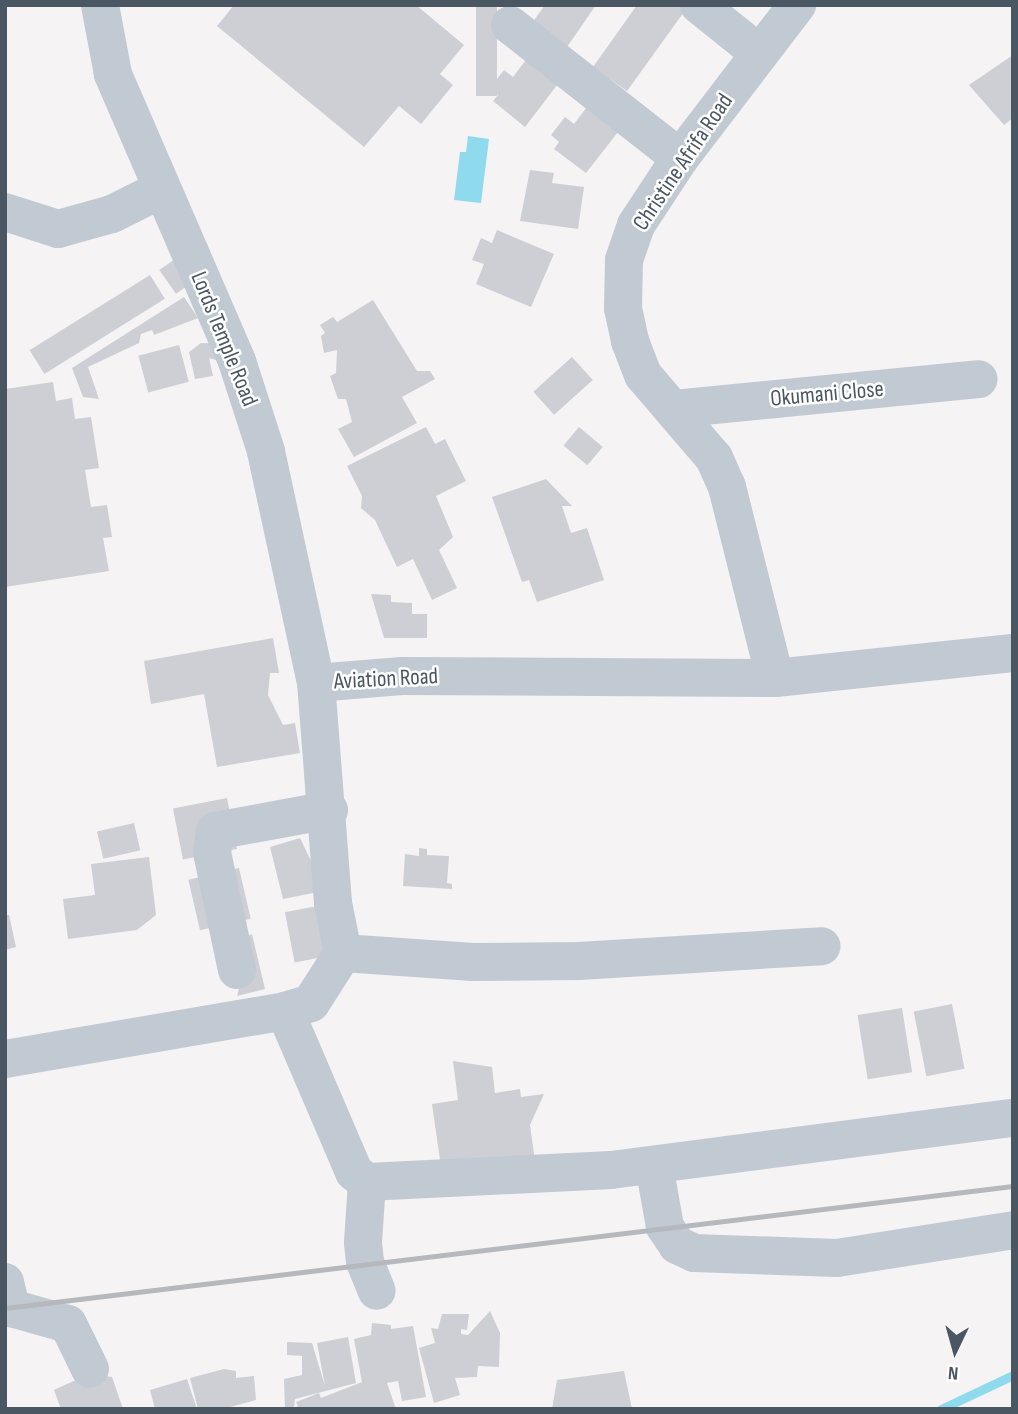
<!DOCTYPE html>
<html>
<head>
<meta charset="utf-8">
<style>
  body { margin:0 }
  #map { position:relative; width:1018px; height:1414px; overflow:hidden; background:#f5f3f3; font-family:"Sofia Sans Condensed",sans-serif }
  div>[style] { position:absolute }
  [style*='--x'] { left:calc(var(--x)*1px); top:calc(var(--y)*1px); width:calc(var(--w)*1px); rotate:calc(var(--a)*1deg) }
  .water>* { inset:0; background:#90daee }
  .stream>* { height:9px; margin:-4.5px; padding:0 4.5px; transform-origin:4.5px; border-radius:4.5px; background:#90daee }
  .building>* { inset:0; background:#cdcfd5; transform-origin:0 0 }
  .minor>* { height:38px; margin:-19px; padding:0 19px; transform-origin:19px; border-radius:19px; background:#c1cad2 }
  .rail>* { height:5px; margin:-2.5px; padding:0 2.5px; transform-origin:2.5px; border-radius:2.5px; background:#b5b8bd }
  span { translate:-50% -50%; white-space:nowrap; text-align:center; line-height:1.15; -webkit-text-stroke:5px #fff; paint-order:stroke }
  .street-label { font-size:23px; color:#4a5661 }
  .frame { position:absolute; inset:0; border:7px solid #4a5661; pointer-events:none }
  .north { position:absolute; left:920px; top:1316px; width:70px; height:70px; -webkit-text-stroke:5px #fff; paint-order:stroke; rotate:185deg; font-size:19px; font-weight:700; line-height:28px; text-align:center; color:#4a5661 }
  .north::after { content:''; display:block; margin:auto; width:24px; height:32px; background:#4a5661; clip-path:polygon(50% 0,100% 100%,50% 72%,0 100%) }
</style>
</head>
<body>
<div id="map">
  <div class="water">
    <i style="clip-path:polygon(468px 136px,489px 139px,481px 203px,454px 200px,460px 152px,466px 152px)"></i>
  </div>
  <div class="stream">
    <i style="--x:941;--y:1409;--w:80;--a:-25.3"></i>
  </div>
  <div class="building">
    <i style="clip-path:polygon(234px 5px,416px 5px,464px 45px,440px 74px,453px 85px,421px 124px,399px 106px,364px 147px,217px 26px)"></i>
    <i style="left:476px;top:5px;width:21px;height:91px"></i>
    <i style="clip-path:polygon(545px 5px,596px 5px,567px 47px,532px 23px)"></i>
    <i style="clip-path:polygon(637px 5px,689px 5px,627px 91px,593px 67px)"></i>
    <i style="clip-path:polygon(1013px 55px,1013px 118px,1004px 125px,969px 85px)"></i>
    <i style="clip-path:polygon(529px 56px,561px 80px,525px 127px,493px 101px,498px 95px,490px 88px,504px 70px,513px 77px)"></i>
    <i style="clip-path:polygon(590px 103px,622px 127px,586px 173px,554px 149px,559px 142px,551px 135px,565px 117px,574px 124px)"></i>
    <i style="clip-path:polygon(530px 170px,554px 173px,552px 183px,584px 187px,578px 229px,520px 221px)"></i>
    <i style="clip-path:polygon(497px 230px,554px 254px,531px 307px,476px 284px,484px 264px,472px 260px,481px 238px,492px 243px)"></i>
    <i style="left:188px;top:250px;width:29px;height:35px;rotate:55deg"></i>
    <i style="left:150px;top:275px;width:28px;height:142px;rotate:58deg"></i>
    <i style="clip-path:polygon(184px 297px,198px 318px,154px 335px,152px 330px,141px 334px,139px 343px,88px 367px,99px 399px,83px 397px,72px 368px)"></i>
    <i style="clip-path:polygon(373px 300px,417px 371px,430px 371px,435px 379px,402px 397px,417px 423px,354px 457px,338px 429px,352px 422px,346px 399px,338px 399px,330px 376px,336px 373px,337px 350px,324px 353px,321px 336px,325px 333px,320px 325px,333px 317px,337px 322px)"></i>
    <i style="clip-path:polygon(201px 343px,236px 344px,230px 364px,209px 358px,213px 376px,195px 379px,189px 352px)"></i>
    <i style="left:179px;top:345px;width:38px;height:42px;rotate:75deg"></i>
    <i style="left:572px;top:357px;width:31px;height:52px;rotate:48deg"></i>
    <i style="clip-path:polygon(53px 382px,56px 401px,72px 398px,75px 419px,91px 417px,99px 468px,85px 470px,91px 507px,107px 505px,112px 537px,103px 538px,109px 571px,5px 587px,5px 389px)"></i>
    <i style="clip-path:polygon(426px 427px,435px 444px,445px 439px,466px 481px,436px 496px,453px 537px,439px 550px,457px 588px,432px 600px,413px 559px,397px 567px,375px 520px,361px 508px,362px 496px,347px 466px)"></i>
    <i style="left:579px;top:427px;width:31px;height:24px;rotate:40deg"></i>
    <i style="clip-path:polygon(546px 479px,572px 506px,562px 506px,571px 533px,587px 528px,604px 580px,537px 602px,529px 580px,522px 582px,492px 497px)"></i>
    <i style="clip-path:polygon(371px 594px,391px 595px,391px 602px,412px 603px,412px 614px,427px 614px,427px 638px,384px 638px)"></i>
    <i style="clip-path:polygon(273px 638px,279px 673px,270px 673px,268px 695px,283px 725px,295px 723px,300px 753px,217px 767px,204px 694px,151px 704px,144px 661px)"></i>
    <i style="left:227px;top:798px;width:52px;height:55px;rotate:79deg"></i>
    <i style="left:134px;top:823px;width:28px;height:38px;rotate:77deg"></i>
    <i style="clip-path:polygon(300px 838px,310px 859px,319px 859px,333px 889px,283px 899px,270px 847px)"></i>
    <i style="clip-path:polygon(419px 848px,427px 849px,427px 855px,449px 856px,447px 883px,452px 884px,452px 889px,403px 886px,405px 854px,419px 856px)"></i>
    <i style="clip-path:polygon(149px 857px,156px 915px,137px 930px,68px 939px,63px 899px,95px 895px,91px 864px)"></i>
    <i style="left:239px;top:868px;width:52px;height:52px;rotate:77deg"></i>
    <i style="left:333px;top:903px;width:51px;height:49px;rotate:79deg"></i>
    <i style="clip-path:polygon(5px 915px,9px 915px,16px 947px,5px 950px)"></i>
    <i style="clip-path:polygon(252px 934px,265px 989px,237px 996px,240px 984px,232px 945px)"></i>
    <i style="left:952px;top:1004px;width:66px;height:39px;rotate:79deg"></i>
    <i style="left:902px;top:1008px;width:65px;height:45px;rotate:81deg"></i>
    <i style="clip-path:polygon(453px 1061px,492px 1067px,495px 1093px,520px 1089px,521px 1097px,544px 1094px,530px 1125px,535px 1161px,442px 1174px,432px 1104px,458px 1100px)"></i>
    <i style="clip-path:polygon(490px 1311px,500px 1333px,499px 1367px,478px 1366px,477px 1377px,455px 1378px,460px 1395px,434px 1403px,419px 1348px,435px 1343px,431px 1328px,438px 1329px,442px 1314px,469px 1314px,467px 1330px,461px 1329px,461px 1334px,468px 1335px)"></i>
    <i style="clip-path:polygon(372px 1323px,391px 1325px,391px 1329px,413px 1326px,426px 1397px,402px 1401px,398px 1381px,387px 1383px,396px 1409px,292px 1409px,298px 1406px,296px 1402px,319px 1393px,321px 1398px,362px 1382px,354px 1339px,371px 1335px)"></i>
    <i style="clip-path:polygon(348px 1337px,356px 1383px,295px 1399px,294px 1407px,285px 1408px,284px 1379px,302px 1375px,302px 1356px,287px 1355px,287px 1342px,312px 1343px,325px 1386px,317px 1343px)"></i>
    <i style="clip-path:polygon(224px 1369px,236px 1371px,236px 1378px,254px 1376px,256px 1400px,223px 1409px,198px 1409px,190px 1378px)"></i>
    <i style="clip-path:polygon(624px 1371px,632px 1409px,552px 1409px,557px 1380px)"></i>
    <i style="clip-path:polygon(89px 1374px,112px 1377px,123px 1409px,61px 1409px,54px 1390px)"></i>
    <i style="clip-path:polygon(187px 1379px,197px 1409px,155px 1409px,150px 1390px)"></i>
  </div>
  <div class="minor">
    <i style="--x:699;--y:5;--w:77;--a:38.7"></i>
    <i style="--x:510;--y:25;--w:216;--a:38"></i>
    <i style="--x:5;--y:212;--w:56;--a:17.8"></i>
    <i style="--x:58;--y:229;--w:56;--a:-15.5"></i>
    <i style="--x:112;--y:214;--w:56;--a:-26.6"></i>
    <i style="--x:674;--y:409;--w:306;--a:-5.6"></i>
    <i style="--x:775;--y:678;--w:197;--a:-104.1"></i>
    <i style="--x:727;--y:487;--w:32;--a:-114"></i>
    <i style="--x:714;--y:458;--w:109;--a:-130.5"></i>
    <i style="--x:643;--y:375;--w:36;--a:-111"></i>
    <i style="--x:630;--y:341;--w:34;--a:-102"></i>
    <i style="--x:623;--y:308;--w:48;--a:-88.8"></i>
    <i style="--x:624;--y:260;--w:37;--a:-71"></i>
    <i style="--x:636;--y:225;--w:80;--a:-56.7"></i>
    <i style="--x:680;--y:158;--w:193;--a:-52.6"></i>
    <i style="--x:316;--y:683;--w:86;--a:-4.7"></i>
    <i style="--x:402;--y:676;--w:373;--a:0.3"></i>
    <i style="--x:775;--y:678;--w:239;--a:-6"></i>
    <i style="--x:343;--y:953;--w:130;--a:4"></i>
    <i style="--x:473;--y:962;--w:106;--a:-0.5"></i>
    <i style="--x:579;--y:961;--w:243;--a:-3.5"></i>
    <i style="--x:237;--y:970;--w:121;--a:-102"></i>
    <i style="--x:212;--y:852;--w:21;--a:-82"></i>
    <i style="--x:215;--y:831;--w:116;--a:-10.4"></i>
    <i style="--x:285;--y:1011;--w:175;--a:66.8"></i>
    <i style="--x:354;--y:1172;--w:16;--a:38"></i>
    <i style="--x:367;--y:1182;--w:244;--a:-2.8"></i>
    <i style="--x:611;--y:1170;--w:404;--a:-7.4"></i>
    <i style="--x:5;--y:1059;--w:284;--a:-9.7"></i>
    <i style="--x:285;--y:1011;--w:27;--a:-17"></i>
    <i style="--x:311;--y:1003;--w:59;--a:-57.4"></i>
    <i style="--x:343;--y:953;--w:51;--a:-101.3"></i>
    <i style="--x:333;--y:903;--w:221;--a:-94.4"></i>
    <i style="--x:316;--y:683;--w:237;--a:-102.2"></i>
    <i style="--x:266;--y:451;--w:95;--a:-107.9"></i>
    <i style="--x:237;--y:361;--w:313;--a:-113.4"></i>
    <i style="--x:113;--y:74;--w:70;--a:-100.7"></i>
    <i style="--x:654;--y:1165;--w:63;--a:79.9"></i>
    <i style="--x:665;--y:1227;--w:22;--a:56"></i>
    <i style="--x:677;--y:1245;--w:19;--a:25"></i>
    <i style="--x:694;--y:1253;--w:143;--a:2"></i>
    <i style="--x:837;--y:1258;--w:178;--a:-9"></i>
    <i style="--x:367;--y:1182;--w:61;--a:93.8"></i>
    <i style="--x:363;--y:1243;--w:19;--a:84"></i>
    <i style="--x:365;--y:1262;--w:31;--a:68"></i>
    <i style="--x:5;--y:1282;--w:27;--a:77"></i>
    <i style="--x:11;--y:1308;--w:59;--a:15.7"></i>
    <i style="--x:68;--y:1324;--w:50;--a:63.9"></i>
  </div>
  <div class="rail">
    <i style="--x:5;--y:1308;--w:1015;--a:-6.9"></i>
  </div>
  <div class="street-label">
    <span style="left:683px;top:162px;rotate:-56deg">Christine Afrifa Road</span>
    <span style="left:224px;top:339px;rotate:68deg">Lords Temple Road</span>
    <span style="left:827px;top:394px;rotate:-5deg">Okumani Close</span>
    <span style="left:386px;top:679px;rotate:-3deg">Aviation Road</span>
  </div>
  <div class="frame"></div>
  <div class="north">N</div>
</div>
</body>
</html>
